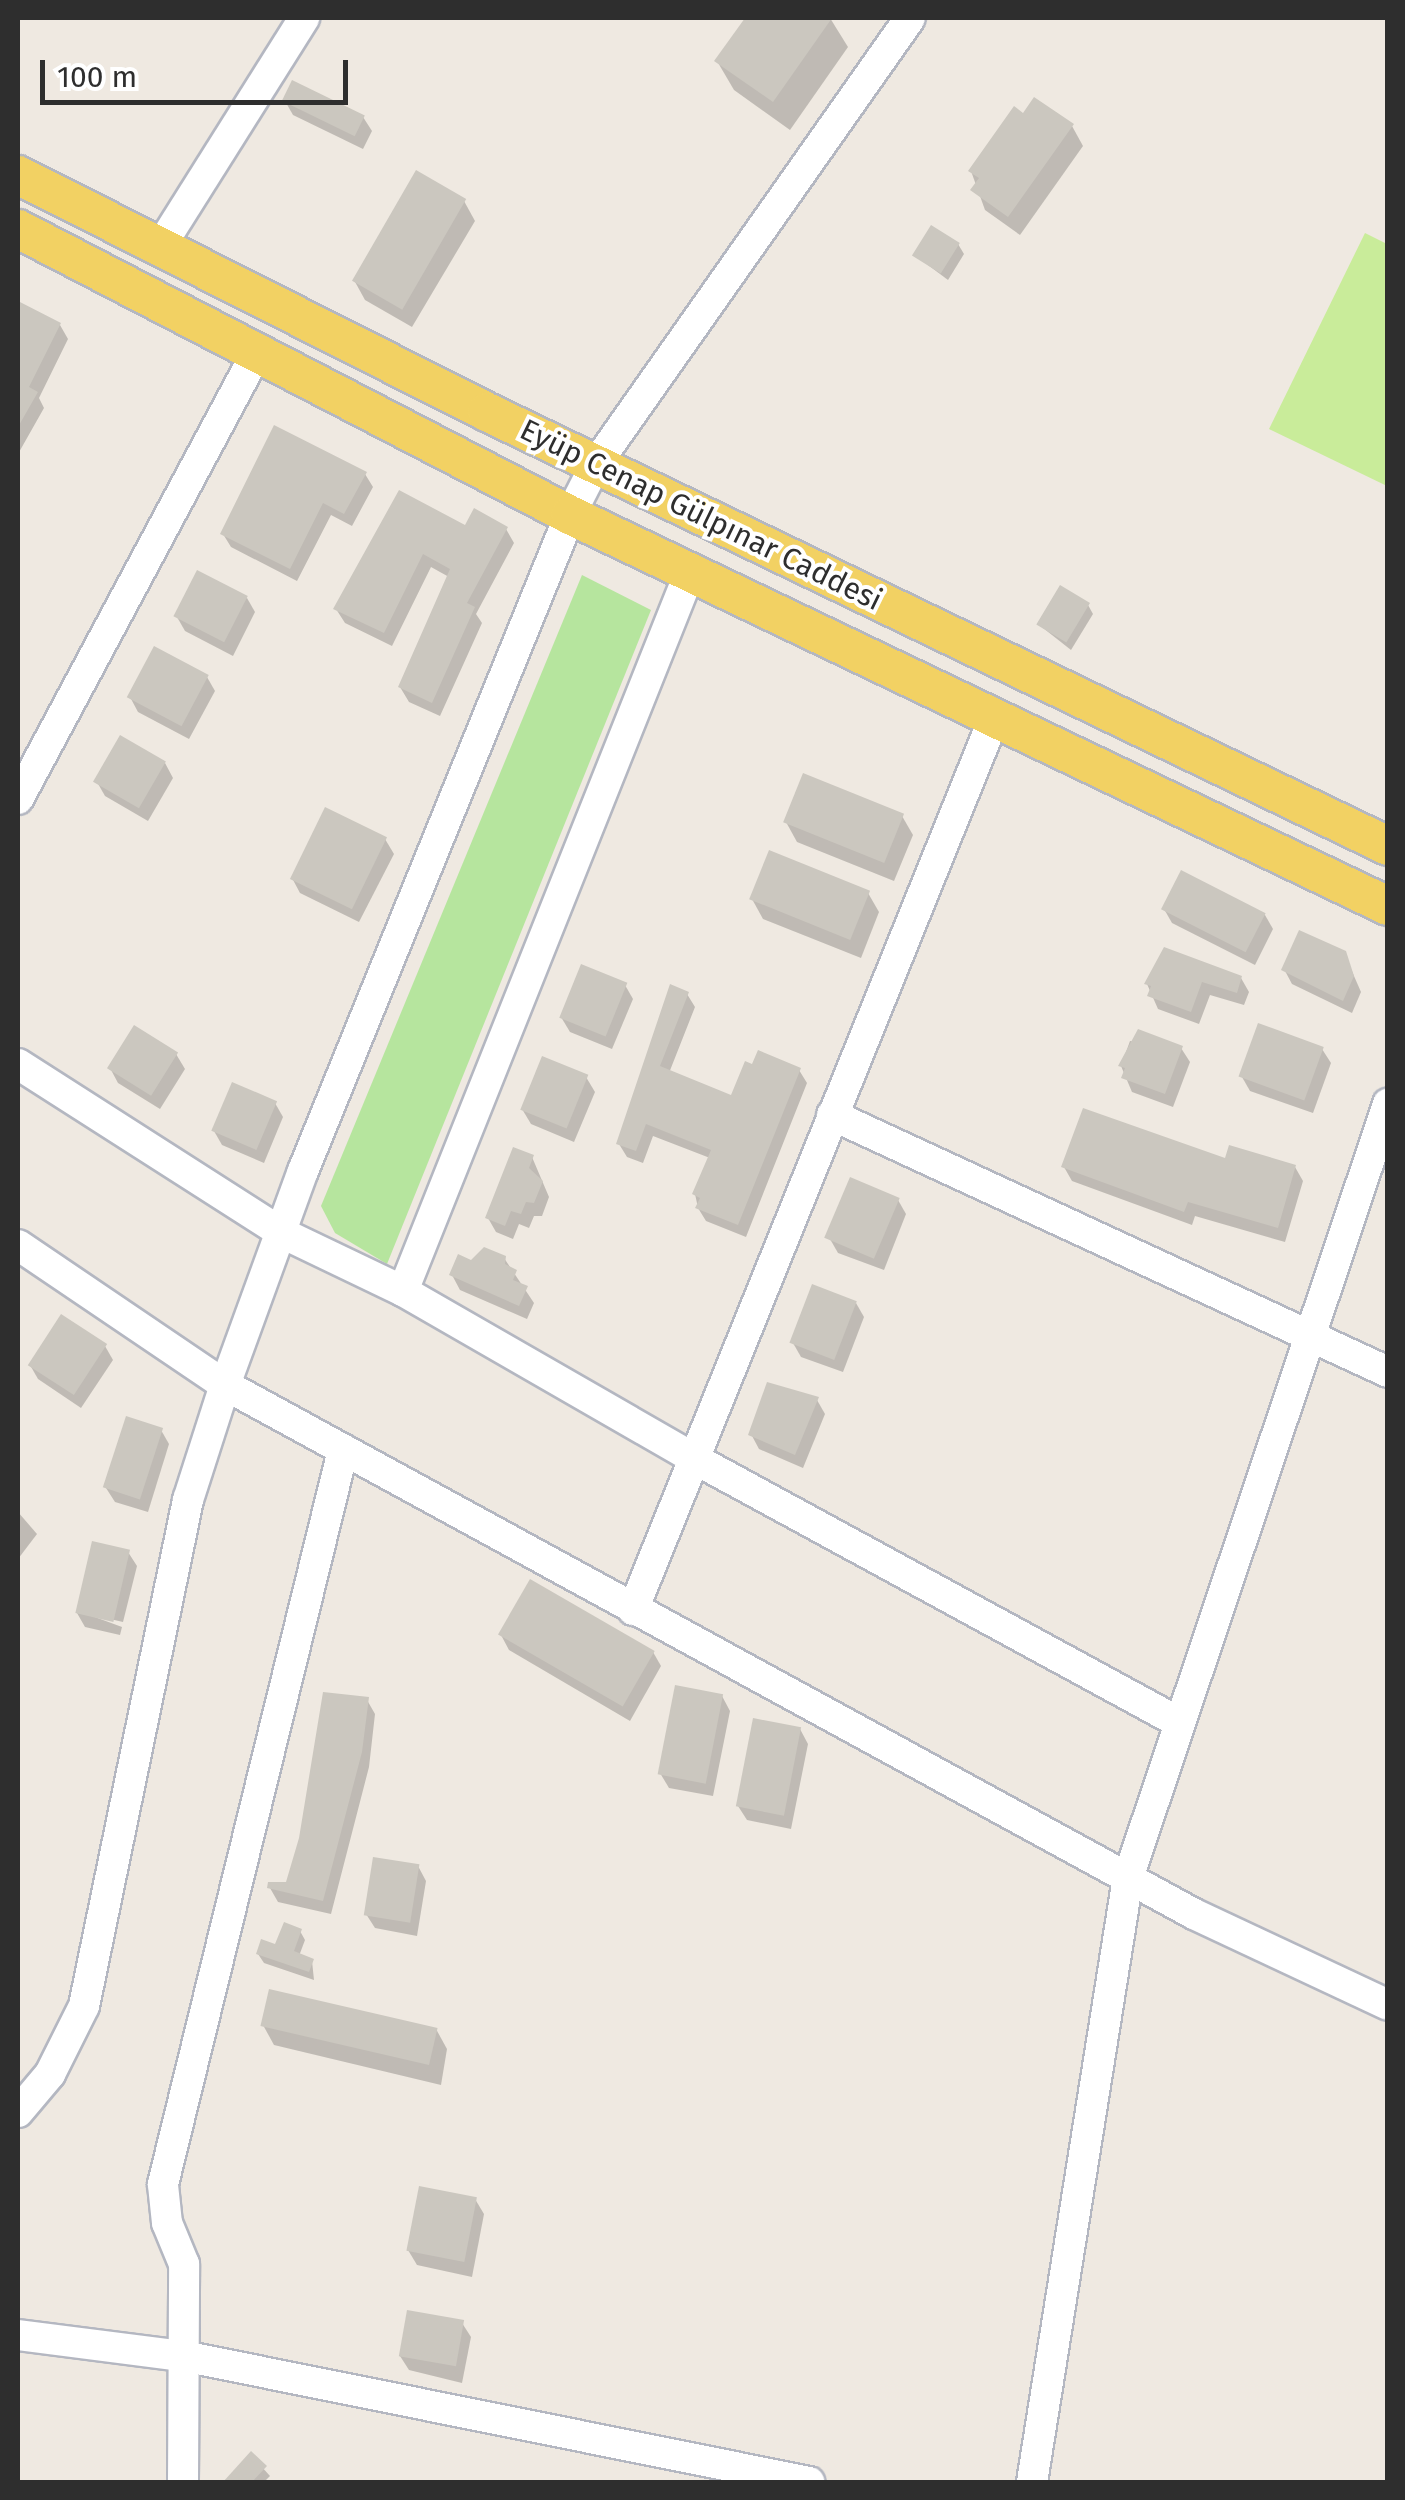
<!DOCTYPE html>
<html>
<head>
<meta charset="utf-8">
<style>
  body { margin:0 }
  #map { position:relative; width:1405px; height:2500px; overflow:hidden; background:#efe9e1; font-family:"Fira Sans",sans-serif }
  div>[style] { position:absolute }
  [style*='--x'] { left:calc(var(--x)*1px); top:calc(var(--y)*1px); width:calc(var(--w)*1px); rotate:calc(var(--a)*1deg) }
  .green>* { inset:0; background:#b6e59e }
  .pitch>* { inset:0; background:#c9ec9a }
  .shadow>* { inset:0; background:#0003 }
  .building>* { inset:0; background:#cbc7bf; transform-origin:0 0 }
  .roads { filter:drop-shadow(2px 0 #b4b7c1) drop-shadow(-2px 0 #b4b7c1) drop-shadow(0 2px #b4b7c1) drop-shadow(0 -2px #b4b7c1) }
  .minor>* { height:30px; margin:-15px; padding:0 15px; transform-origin:15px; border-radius:15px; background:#fff }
  .major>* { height:38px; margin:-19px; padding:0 19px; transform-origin:19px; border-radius:19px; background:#f2d163 }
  span { translate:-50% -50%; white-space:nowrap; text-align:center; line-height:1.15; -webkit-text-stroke:8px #fff; paint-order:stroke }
  .street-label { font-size:30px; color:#2e2e2e }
  .frame { position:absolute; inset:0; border:20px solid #2e2e2e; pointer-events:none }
  .scale { position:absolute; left:40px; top:60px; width:308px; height:45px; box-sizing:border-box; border:5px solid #2e2e2e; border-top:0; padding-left:12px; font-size:30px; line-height:35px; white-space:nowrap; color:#2e2e2e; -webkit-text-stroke:8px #fff; paint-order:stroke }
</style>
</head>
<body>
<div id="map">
  <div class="green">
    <i style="clip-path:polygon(582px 575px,651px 610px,387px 1264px,335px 1233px,321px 1206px)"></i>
  </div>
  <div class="pitch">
    <i style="clip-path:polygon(1365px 233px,1387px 244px,1387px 486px,1269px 429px)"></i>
  </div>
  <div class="shadow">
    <i style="clip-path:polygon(748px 18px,830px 18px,848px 47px,790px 130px,734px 90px,717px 61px)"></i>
    <i style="clip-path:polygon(285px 101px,363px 117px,372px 131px,363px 149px,293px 115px)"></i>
    <i style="clip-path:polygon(1023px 116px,1072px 126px,1083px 146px,1020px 235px,985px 210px,971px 171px)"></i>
    <i style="clip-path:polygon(464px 201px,475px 221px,412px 327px,365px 300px,354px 280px)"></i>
    <i style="clip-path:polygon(958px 244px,964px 254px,948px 280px,916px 256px)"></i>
    <i style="clip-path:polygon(18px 304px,60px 325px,68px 339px,39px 398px,44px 408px,18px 454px)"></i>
    <i style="clip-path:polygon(365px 474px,373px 487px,352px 526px,331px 515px,297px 581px,231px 547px,223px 534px)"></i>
    <i style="clip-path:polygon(400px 494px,466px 528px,506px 529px,514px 543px,476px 614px,482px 623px,440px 716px,409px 702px,400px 687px,449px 577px,431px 567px,392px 646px,345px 623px,336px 609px)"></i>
    <i style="clip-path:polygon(247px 598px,255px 612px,233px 656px,185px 631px,177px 617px)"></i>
    <i style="clip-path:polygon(1088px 605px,1093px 614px,1071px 650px,1038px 624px)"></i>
    <i style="clip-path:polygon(207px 677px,215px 691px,189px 739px,138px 712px,130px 697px)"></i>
    <i style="clip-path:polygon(165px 763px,173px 778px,148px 821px,105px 796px,97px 782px)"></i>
    <i style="clip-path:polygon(902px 816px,913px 835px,894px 881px,797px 842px,786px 822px)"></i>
    <i style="clip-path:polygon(385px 839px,394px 854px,359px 922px,300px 893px,292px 878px)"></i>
    <i style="clip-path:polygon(868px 893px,879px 912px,861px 958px,763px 919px,752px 899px)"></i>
    <i style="clip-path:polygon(1164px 909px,1265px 915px,1273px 929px,1255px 965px,1172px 923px)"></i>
    <i style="clip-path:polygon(1344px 953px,1361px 992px,1352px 1013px,1292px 984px,1284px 969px)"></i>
    <i style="clip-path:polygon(1241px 978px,1249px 992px,1244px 1005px,1210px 995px,1199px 1024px,1158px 1009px,1147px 984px)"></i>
    <i style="clip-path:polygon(625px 985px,633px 999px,612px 1049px,570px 1032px,561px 1017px)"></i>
    <i style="clip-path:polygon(687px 994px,695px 1007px,669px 1073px,732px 1098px,799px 1070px,807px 1083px,746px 1237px,706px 1221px,698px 1208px,695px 1194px,710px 1158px,653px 1136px,643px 1163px,627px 1157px,619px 1144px)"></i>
    <i style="clip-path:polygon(1130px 1041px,1181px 1048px,1190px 1062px,1173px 1107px,1132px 1092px,1121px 1066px)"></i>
    <i style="clip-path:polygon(1322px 1049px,1331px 1063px,1313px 1113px,1250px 1091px,1242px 1077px)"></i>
    <i style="clip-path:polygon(176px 1054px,185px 1069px,160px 1109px,118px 1083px,110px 1068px)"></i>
    <i style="clip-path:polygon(586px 1077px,595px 1092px,574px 1142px,531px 1124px,522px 1109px)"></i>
    <i style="clip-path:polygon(275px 1103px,283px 1117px,264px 1163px,222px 1145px,214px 1131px)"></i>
    <i style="clip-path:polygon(532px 1157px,549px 1197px,542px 1216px,534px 1216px,529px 1228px,519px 1224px,513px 1239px,496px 1232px,488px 1218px)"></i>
    <i style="clip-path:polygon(1227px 1161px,1295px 1167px,1303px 1181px,1285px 1242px,1195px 1216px,1192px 1225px,1072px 1181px,1064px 1167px)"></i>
    <i style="clip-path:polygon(898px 1200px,906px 1214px,884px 1270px,838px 1253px,830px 1239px)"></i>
    <i style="clip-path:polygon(504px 1258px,534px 1303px,527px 1319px,460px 1290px,452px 1275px,472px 1263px)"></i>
    <i style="clip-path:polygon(856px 1303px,864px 1317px,843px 1372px,801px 1357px,793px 1343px)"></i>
    <i style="clip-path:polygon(105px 1346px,113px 1360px,81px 1408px,38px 1379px,30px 1365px)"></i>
    <i style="clip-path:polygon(817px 1400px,825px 1414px,803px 1468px,759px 1449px,751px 1434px)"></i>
    <i style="clip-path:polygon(161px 1430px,169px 1444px,148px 1512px,115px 1502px,106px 1488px)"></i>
    <i style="clip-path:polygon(18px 1512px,37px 1534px,18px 1559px)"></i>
    <i style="clip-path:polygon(128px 1552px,137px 1566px,123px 1622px,84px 1613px,122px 1627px,120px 1635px,85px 1627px,77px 1613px)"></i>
    <i style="clip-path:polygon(501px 1635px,653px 1652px,661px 1666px,630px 1721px,509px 1650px)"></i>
    <i style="clip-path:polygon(722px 1696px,730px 1711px,713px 1796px,669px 1788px,660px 1773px)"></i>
    <i style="clip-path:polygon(367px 1700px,375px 1714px,369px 1767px,331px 1914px,278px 1902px,270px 1888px,288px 1884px)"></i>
    <i style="clip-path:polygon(800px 1729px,808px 1744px,791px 1829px,747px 1820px,738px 1806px)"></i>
    <i style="clip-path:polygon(418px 1866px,426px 1881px,417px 1936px,375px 1928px,366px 1914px)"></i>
    <i style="clip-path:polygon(300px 1931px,305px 1940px,299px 1956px,312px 1961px,314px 1980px,264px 1963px,258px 1954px)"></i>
    <i style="clip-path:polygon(263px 2025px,436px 2029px,447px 2049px,441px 2085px,274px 2045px)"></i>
    <i style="clip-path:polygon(475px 2199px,484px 2214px,472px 2277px,417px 2265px,408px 2250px)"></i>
    <i style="clip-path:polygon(462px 2323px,471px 2337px,462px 2383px,409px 2370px,400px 2356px)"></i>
    <i style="clip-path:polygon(251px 2455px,270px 2476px,264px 2482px,227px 2482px)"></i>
  </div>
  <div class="building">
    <i style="clip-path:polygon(745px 18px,832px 18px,773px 102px,714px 61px)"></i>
    <i style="left:292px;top:80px;width:81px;height:23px;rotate:26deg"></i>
    <i style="clip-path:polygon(1034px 97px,1074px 124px,1008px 217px,970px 190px,979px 178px,968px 171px,1014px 106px,1023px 113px)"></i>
    <i style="left:416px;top:170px;width:58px;height:128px;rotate:30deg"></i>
    <i style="left:931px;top:225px;width:34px;height:36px;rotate:32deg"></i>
    <i style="clip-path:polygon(18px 301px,61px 323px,29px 387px,38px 392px,18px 427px)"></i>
    <i style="clip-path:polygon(274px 425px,367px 472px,344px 514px,323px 503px,290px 569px,220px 534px)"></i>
    <i style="clip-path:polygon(399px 490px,465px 525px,474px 508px,508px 527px,467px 603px,475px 607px,432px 703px,398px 687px,450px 569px,423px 554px,384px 633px,333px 609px)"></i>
    <i style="left:197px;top:570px;width:57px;height:52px;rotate:27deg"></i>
    <i style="left:1060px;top:585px;width:35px;height:46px;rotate:31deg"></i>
    <i style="left:154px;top:646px;width:62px;height:58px;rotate:28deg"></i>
    <i style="left:120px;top:735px;width:53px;height:54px;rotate:30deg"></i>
    <i style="left:803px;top:773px;width:109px;height:53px;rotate:22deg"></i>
    <i style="left:325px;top:807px;width:69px;height:80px;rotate:26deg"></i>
    <i style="left:769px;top:850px;width:109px;height:53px;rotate:22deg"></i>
    <i style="left:1181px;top:870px;width:95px;height:44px;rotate:27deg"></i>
    <i style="clip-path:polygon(1299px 930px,1346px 951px,1354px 976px,1343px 1001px,1281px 970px)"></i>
    <i style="clip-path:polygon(1164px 947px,1242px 976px,1237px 993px,1202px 982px,1191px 1012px,1147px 996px,1151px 986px,1144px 984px)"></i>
    <i style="left:581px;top:964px;width:50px;height:58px;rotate:22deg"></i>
    <i style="clip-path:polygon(670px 984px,689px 992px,660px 1066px,731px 1095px,745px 1061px,752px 1064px,758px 1050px,801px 1068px,738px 1225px,695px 1208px,700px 1198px,692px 1194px,711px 1150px,646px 1124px,636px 1151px,616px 1144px)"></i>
    <i style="left:1258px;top:1023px;width:70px;height:57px;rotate:20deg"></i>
    <i style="left:134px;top:1025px;width:52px;height:51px;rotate:32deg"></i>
    <i style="clip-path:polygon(1138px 1029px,1183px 1046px,1165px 1094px,1121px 1078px,1125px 1068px,1118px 1066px)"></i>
    <i style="left:542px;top:1056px;width:50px;height:58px;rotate:22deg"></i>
    <i style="left:232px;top:1082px;width:49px;height:53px;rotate:23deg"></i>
    <i style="clip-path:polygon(1083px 1108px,1225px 1158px,1229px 1145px,1296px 1165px,1278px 1228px,1188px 1202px,1184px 1212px,1061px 1167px)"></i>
    <i style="clip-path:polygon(513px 1147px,534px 1155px,529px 1168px,543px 1181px,534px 1203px,526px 1202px,521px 1214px,511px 1211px,505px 1226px,485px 1218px)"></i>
    <i style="left:850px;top:1177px;width:54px;height:66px;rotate:23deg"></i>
    <i style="clip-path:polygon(484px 1247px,506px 1256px,505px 1264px,517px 1270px,513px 1280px,528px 1286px,519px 1306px,449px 1275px,458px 1254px,471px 1260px)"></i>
    <i style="left:812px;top:1284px;width:48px;height:63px;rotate:21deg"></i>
    <i style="left:61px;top:1314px;width:55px;height:61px;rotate:33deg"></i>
    <i style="clip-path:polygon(767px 1382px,819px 1397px,795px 1455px,748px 1435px)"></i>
    <i style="left:126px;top:1416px;width:39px;height:75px;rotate:18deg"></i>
    <i style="left:92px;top:1541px;width:39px;height:74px;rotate:13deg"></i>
    <i style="left:530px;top:1579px;width:144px;height:64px;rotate:30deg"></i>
    <i style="left:675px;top:1685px;width:49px;height:91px;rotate:11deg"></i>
    <i style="clip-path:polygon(323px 1692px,369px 1697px,362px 1752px,323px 1901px,267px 1888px,268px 1882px,286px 1882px,299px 1838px)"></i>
    <i style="left:753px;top:1718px;width:49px;height:90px;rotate:11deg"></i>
    <i style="left:373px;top:1857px;width:47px;height:59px;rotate:9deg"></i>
    <i style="clip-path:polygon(284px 1922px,302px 1929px,294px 1951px,314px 1959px,309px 1972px,256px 1954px,261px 1939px,275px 1944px)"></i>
    <i style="left:269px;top:1989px;width:173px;height:38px;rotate:13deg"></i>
    <i style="left:419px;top:2186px;width:59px;height:66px;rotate:11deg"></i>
    <i style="left:407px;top:2310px;width:58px;height:47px;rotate:10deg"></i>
    <i style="clip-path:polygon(251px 2451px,267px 2466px,252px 2482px,223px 2482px)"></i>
  </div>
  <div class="roads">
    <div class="minor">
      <i style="--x:160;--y:247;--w:271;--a:-57.8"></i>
      <i style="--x:18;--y:799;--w:505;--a:-61.86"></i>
      <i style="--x:18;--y:1064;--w:313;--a:32.6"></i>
      <i style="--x:282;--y:1233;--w:134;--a:25.6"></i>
      <i style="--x:403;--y:1291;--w:335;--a:29.9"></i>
      <i style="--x:693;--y:1458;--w:554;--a:28.55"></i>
      <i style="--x:832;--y:1115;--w:613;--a:24.81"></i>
      <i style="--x:18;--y:1245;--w:250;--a:34.1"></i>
      <i style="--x:225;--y:1385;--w:1104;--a:28.63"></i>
      <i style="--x:1194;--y:1914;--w:214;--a:25.1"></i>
      <i style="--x:403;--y:1291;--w:774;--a:-68.24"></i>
      <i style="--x:633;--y:1610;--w:965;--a:-67.96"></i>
      <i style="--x:18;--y:2112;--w:50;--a:-49.9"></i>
      <i style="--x:50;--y:2074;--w:76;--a:-63.4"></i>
      <i style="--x:84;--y:2006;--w:517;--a:-78.39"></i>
      <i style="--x:188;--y:1500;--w:121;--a:-72.2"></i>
      <i style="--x:225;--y:1385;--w:228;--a:-70"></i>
      <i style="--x:303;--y:1171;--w:708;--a:-67.85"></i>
      <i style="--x:570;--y:515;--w:57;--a:-63"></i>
      <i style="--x:596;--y:464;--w:545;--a:-54.85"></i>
      <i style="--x:18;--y:2335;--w:166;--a:7.3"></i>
      <i style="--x:183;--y:2356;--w:639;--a:11.38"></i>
      <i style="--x:183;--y:2482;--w:218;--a:-89.7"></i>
      <i style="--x:184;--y:2264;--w:44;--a:-112.5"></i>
      <i style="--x:167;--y:2223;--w:39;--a:-96"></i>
      <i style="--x:163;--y:2184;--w:756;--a:-76.22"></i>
      <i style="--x:1032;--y:2482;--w:612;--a:-80.97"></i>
      <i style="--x:1128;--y:1878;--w:817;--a:-71.43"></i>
    </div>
    <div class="major">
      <i style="--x:18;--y:175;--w:525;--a:26.81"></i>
      <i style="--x:487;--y:412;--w:1000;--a:25.72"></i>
      <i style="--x:18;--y:229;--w:622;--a:27.39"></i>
      <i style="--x:570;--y:515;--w:907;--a:25.55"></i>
    </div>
  </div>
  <div class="street-label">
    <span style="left:701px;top:515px;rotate:26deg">Eyüp Cenap Gülpınar Caddesi</span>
  </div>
  <div class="frame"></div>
  <div class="scale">100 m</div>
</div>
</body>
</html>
